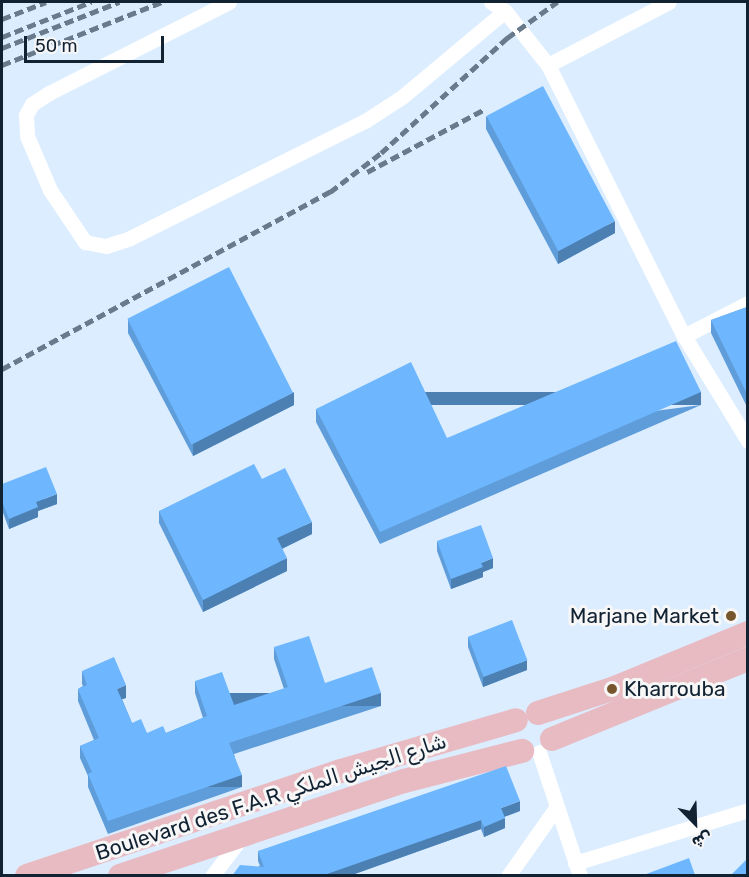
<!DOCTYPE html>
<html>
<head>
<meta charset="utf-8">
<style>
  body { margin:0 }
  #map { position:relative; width:749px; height:877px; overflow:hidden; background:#dbedff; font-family:Rubik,Cairo,sans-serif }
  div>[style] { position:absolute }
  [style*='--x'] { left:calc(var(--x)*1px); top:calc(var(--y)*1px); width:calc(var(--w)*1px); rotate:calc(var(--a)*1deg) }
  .street>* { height:15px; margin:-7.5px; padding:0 7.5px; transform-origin:7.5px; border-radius:7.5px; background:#fff }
  .primary>* { height:24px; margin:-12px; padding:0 12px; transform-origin:12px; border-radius:12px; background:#e8bbc2 }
  .rail>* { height:4.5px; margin-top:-2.25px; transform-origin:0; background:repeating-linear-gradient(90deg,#687a8b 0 9px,transparent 0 13.5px) }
  .wall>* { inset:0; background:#5f9dda }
  .shaded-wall>* { inset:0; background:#4d80b2; transform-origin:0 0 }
  .building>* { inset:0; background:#6eb7fe; transform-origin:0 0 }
  .dots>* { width:16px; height:16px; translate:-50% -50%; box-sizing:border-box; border:3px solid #f7f7f7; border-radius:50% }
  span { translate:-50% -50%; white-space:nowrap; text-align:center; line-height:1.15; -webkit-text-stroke:6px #f7f7f7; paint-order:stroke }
  .poi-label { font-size:21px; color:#123 }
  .right { translate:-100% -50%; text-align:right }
  .left { translate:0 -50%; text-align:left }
  .street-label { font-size:21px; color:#123 }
  .frame { position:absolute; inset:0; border:3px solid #123; pointer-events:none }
  .north { position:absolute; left:665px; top:793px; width:60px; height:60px; -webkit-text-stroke:4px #f7f7f7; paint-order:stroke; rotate:157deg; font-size:16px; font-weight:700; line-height:24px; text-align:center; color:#123 }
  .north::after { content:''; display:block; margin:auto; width:21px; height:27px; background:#123; clip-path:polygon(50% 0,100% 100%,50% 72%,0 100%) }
  .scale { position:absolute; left:24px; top:36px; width:140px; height:27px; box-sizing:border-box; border:3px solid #123; border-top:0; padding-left:8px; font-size:18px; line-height:21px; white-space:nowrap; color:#123; -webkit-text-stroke:4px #f7f7f7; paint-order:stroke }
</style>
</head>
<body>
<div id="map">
  <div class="street">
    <i style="--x:229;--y:2;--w:202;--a:153.2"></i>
    <i style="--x:49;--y:93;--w:20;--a:147"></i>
    <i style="--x:32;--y:104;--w:13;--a:119"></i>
    <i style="--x:26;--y:115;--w:21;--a:87"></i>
    <i style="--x:27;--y:136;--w:59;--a:66.9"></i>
    <i style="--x:50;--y:190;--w:63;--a:56.1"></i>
    <i style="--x:85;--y:242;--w:21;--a:11"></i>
    <i style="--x:106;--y:246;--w:25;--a:-18"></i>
    <i style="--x:130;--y:238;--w:263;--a:-26.5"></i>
    <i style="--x:365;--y:121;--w:44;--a:-33"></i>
    <i style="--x:402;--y:97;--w:134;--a:-39.9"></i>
    <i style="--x:491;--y:2;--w:17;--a:33"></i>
    <i style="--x:505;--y:11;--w:69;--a:51.5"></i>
    <i style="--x:548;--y:65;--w:303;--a:63.4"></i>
    <i style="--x:684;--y:336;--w:123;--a:58.6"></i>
    <i style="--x:548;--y:65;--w:136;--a:-27.5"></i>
    <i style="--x:684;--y:336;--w:72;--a:-27.3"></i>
    <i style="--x:539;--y:752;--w:131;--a:71.7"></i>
    <i style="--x:575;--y:863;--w:181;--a:-17"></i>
    <i style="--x:212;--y:876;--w:48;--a:-52.7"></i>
    <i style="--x:508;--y:876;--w:83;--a:-54.8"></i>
  </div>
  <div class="primary">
    <i style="--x:538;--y:713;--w:78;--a:-18"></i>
    <i style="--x:612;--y:689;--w:147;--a:-22.4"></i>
    <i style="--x:552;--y:739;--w:212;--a:-22.2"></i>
    <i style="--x:27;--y:876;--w:331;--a:-18.5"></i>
    <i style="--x:341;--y:771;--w:182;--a:-16.2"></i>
    <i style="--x:120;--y:876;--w:299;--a:-18.5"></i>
    <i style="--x:404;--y:781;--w:122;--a:-14.3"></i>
  </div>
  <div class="rail">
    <i style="--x:2;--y:19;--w:47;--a:-21.1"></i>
    <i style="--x:2;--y:37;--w:96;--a:-21.5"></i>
    <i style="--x:2;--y:48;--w:126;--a:-21.5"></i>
    <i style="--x:2;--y:65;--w:172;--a:-21.5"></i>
    <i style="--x:367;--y:172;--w:132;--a:-28.1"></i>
    <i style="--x:2;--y:369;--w:373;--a:-28.4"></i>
    <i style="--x:330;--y:192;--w:64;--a:-37.4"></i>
    <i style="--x:381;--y:153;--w:171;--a:-42.4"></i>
    <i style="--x:507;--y:38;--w:62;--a:-35.8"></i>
  </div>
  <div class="wall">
    <i style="clip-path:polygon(486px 116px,615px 233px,558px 264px,486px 129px)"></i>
    <i style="clip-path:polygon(747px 307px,747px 407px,711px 333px,711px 320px)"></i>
    <i style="clip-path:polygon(128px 320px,294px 405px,193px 456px,128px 333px)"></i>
    <i style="clip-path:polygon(701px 405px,380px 544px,316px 422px,316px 409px,447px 438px)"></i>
    <i style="clip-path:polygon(262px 479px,312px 534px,282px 549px,287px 571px,203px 612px,159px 523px,159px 511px)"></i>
    <i style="clip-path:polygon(2px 484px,57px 504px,38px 511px,38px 517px,9px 529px,2px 510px)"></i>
    <i style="clip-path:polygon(437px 541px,493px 568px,483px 572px,483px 577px,451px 589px,437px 551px)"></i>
    <i style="clip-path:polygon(468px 637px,527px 670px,483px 687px,468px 647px)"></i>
    <i style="clip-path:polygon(274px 647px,325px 683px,381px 706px,234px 754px,242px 787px,108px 834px,88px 787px,88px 776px,80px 758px,80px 746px,94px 740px,78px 701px,78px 689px,83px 686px,82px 684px,82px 671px,126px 698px,122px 699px,132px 723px,147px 733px,166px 733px,203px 718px,195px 693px,195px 681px,234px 705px,284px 689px,274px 659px)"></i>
    <i style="clip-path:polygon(520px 811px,504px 817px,505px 828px,484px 837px,481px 829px,349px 876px,232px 876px,260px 866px,258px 861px,258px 851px)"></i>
  </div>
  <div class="shaded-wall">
    <i style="clip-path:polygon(615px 221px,615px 233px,558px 264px,558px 251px)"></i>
    <i style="clip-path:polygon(294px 392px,294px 405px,193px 456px,193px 444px)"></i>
    <i style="left:701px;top:392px;width:13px;height:350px;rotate:90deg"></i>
    <i style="clip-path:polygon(57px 494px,57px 504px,38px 511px,38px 517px,9px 529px,9px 519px,36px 502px)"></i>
    <i style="clip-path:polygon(312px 522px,312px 534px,277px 551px,277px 538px)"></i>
    <i style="clip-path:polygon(287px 558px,287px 571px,203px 612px,203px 600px)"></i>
    <i style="clip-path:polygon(493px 558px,493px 568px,483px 572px,483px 577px,451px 589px,451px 579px,481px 563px)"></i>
    <i style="clip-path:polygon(527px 660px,527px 670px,483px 687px,483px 677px)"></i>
    <i style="clip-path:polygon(126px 685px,126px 698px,117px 701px,117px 689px)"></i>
    <i style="left:381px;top:693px;width:13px;height:160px;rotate:90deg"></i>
    <i style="left:242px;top:775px;width:12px;height:142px;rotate:90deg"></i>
    <i style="clip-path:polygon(520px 801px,520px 811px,501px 818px,501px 808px)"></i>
    <i style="clip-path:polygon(505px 818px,505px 828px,484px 837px,484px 827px)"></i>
    <i style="clip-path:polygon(481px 820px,481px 829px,349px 876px,321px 876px)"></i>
  </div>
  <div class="building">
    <i style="left:543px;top:86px;width:153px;height:64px;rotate:62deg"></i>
    <i style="left:229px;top:267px;width:141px;height:114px;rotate:63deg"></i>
    <i style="clip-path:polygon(747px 307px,747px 394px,711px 320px)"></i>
    <i style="clip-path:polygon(676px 341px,701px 392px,380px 532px,316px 409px,411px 362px,447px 438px)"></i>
    <i style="clip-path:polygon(254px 464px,262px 479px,285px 468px,312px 522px,277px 538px,287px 558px,203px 600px,159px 511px)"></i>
    <i style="clip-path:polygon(46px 467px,57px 494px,36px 502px,38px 507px,9px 519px,2px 501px,2px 484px)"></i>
    <i style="clip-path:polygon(481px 525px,493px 558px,481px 563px,483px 567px,451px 579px,437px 541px)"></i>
    <i style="left:512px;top:620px;width:43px;height:47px;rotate:69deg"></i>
    <i style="clip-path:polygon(309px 636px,325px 683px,372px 667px,381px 693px,229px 743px,242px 775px,108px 821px,88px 774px,92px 772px,80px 746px,99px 738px,78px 689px,87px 685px,82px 671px,114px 657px,126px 685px,117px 689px,132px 723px,141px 719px,147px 733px,163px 726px,166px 733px,207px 716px,195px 681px,222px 672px,234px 705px,288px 687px,274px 647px)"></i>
    <i style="clip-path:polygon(506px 766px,520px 801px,501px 808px,505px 818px,484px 827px,481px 820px,321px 876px,232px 876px,240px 865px,264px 867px,258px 851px)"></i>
    <i style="clip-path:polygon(689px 858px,695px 875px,693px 876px,641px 876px)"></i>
    <i style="clip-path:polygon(747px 859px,747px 876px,733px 876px,732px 874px)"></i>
  </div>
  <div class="dots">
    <i style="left:731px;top:616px;background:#77552d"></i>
    <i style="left:612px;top:689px;background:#77552d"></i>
  </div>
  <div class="poi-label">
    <span class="right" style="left:719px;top:616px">Marjane Market</span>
    <span class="left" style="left:624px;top:689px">Kharrouba</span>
  </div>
  <div class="street-label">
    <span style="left:271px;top:797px;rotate:-18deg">Boulevard des F.A.R شارع الجيش الملكي</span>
  </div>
  <div class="frame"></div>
  <div class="north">ش</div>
  <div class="scale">50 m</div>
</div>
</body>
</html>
